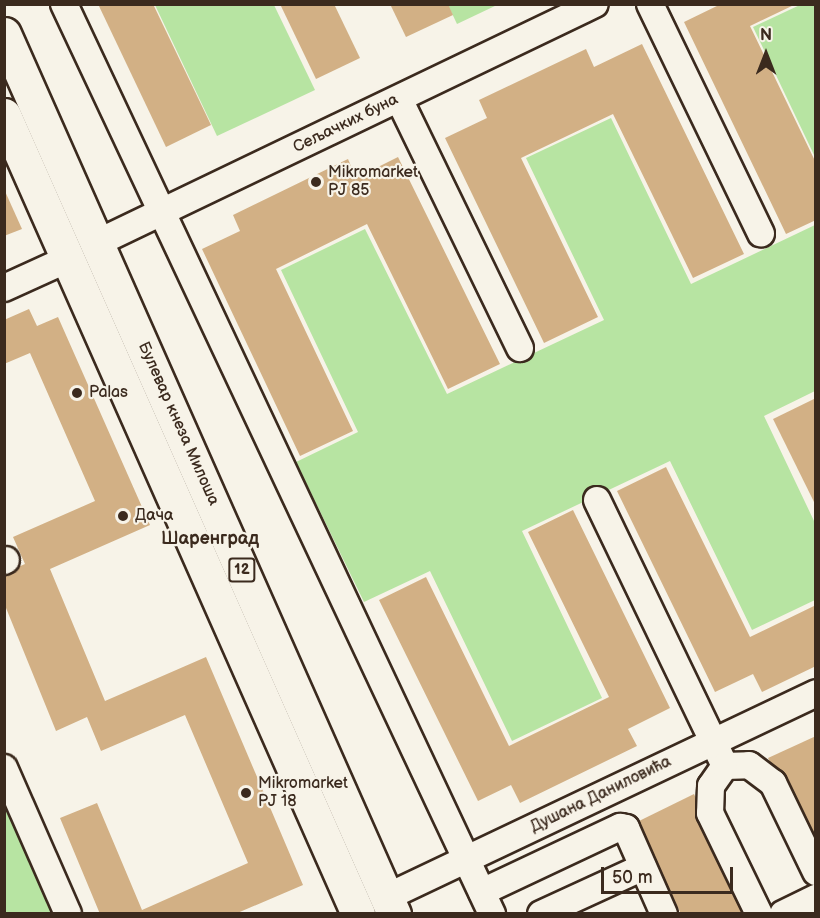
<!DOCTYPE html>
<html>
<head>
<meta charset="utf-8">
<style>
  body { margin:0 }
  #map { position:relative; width:820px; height:918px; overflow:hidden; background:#f7f3e8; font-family:"Balsamiq Sans",sans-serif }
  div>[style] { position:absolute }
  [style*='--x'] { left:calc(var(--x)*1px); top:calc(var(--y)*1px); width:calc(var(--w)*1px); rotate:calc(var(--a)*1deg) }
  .green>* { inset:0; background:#b7e4a2 }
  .building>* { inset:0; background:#d2b085 }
  .roads { filter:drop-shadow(2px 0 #3b2a1e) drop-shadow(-2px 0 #3b2a1e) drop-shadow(0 2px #3b2a1e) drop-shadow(0 -2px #3b2a1e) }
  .minor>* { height:26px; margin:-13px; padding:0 13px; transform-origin:13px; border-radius:13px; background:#f7f3e8 }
  .major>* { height:33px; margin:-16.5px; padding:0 16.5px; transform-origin:16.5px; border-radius:16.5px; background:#f7f3e8 }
  .dots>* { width:16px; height:16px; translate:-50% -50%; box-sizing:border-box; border:3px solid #f7f3e8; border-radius:50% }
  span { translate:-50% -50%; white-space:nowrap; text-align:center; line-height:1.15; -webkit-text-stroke:4.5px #f7f3e8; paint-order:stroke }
  .shield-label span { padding:2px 4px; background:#f7f3e8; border:2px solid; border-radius:4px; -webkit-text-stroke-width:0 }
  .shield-label { font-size:15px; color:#3b2a1e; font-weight:700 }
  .street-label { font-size:16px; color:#3b2a1e }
  .poi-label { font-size:16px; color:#3b2a1e }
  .left { translate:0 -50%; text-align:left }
  .neighbourhood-label { font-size:18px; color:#3b2a1e; font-weight:700 }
  .frame { position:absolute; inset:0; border:6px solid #3b2a1e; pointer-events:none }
  .north { position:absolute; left:736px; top:24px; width:60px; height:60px; -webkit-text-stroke:4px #f7f3e8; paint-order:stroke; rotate:0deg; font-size:16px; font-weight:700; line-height:24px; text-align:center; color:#3b2a1e }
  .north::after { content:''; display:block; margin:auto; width:21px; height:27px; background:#3b2a1e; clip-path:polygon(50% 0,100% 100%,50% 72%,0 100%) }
  .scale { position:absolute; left:601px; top:867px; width:132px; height:27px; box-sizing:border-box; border:3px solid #3b2a1e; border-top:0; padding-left:8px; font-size:18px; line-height:21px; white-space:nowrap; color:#3b2a1e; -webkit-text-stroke:4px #f7f3e8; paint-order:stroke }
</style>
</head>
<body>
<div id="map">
  <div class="green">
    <i style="clip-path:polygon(802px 4px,815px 5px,815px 157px,753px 27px)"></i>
    <i style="clip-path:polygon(155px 5px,274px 5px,315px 90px,217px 136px)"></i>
    <i style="clip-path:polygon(448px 5px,497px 5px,457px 24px)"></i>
    <i style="clip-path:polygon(611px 118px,691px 284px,815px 225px,815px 391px,764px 416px,815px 523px,815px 600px,752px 630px,670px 461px,522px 531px,602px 698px,512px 741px,430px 571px,364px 602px,296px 462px,358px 432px,281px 270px,365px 229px,447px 394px,604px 320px,526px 158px)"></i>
    <i style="clip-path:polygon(5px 787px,59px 913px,5px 913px)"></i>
  </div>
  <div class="building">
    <i style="clip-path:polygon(98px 4px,153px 4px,211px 125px,166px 147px)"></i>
    <i style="clip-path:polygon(280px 4px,334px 4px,360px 58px,316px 79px)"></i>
    <i style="clip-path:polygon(390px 4px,448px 4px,453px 15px,406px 37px)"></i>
    <i style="clip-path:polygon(721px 4px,796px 4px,750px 26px,816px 163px,816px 220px,786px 234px,684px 22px)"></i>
    <i style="clip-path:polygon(642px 44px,744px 254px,693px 278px,613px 114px,521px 158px,598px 317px,544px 343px,445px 138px,487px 118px,479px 100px,586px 49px,594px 67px)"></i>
    <i style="clip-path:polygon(398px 157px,500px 364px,448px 389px,367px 224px,276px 269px,353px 431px,300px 456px,202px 249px,240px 231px,233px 215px,348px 159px,356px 178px)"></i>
    <i style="clip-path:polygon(4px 189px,22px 229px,4px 236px)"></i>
    <i style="clip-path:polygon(29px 309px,37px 326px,58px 317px,150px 525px,50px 569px,105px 701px,206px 657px,303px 885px,235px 914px,100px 914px,60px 818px,97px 803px,142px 910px,248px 863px,185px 715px,101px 751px,87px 717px,56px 731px,4px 603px,4px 573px,25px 564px,13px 537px,95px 501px,30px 353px,4px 364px,4px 320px)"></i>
    <i style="clip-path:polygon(816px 398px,816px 506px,773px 419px)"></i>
    <i style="clip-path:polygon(666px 467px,750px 637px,816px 605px,816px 666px,762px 692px,753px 674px,715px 692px,617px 491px)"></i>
    <i style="clip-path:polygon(573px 510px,670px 708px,628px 729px,637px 746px,520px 803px,511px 785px,478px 801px,379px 600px,426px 577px,509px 746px,609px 697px,528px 532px)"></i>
    <i style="clip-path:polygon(816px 736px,816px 856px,768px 758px)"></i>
    <i style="clip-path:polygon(694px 794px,752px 914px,681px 914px,637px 822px)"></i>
  </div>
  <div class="roads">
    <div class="minor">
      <i style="--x:64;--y:4;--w:1006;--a:64.81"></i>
      <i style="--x:650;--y:4;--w:255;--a:64.2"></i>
      <i style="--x:399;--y:99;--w:277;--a:64.1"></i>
      <i style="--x:97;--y:243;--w:552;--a:-25.64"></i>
      <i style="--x:4;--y:288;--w:70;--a:-24.4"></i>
      <i style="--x:597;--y:500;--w:295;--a:64.3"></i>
      <i style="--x:725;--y:766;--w:24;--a:125"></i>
      <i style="--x:711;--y:786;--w:27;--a:92"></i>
      <i style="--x:710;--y:813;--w:112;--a:64.1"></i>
      <i style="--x:4;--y:561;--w:2;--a:-27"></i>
      <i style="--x:725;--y:766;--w:24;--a:-2"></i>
      <i style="--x:749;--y:765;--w:30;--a:37"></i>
      <i style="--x:773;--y:783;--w:99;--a:64.2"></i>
      <i style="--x:4;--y:768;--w:159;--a:66.3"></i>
      <i style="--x:482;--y:892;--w:153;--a:-25.2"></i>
      <i style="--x:620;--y:827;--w:6;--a:9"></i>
      <i style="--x:626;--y:828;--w:94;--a:66.2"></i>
      <i style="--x:387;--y:897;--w:475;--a:-25.4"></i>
      <i style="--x:541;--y:914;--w:112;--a:-24.7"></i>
      <i style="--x:783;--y:914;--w:37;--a:-26"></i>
    </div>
    <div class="major">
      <i style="--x:4;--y:34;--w:963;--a:66.1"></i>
      <i style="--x:4;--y:115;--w:874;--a:66.1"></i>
    </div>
  </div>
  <div class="dots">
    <i style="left:316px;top:182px;background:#3b2a1e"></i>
    <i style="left:77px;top:393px;background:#3b2a1e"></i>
    <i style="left:123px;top:516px;background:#3b2a1e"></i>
    <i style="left:246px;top:793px;background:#3b2a1e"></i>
  </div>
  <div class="shield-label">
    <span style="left:242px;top:570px">12</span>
  </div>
  <div class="street-label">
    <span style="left:346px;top:124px;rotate:-26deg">Сељачких буна</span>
    <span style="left:178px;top:424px;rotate:66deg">Булевар кнеза Милоша</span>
    <span style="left:601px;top:795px;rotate:-26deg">Душана Даниловића</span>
  </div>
  <div class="poi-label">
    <span class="left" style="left:328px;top:182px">Mikromarket<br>PJ 85</span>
    <span class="left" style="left:89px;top:393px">Palas</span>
    <span class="left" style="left:135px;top:516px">Дача</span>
    <span class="left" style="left:258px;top:793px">Mikromarket<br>PJ 18</span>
  </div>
  <div class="neighbourhood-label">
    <span style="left:210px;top:539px">Шаренград</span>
  </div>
  <div class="frame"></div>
  <div class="north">N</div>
  <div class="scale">50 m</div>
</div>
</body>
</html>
